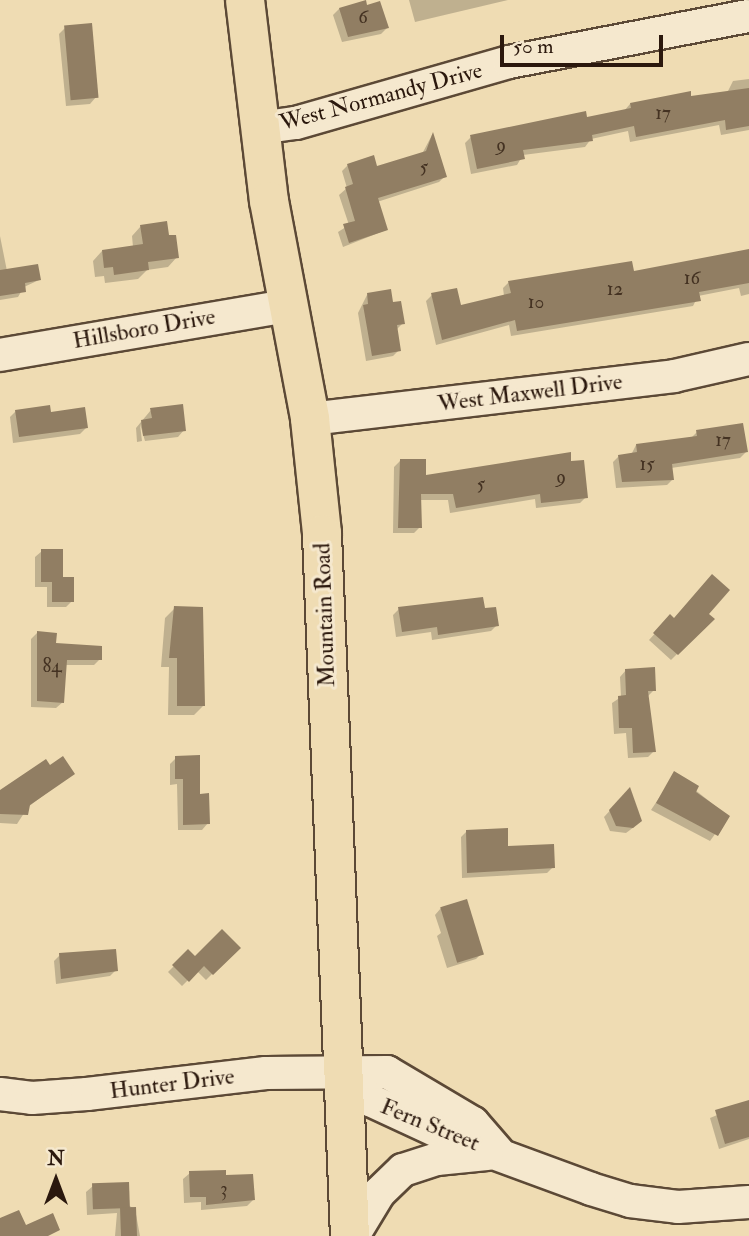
<!DOCTYPE html>
<html>
<head>
<meta charset="utf-8">
<style>
  body { margin:0 }
  #map { position:relative; width:749px; height:1236px; overflow:hidden; background:#efdcb3; font-family:"IM FELL Double Pica",serif }
  div>[style] { position:absolute }
  [style*='--x'] { left:calc(var(--x)*1px); top:calc(var(--y)*1px); width:calc(var(--w)*1px); rotate:calc(var(--a)*1deg) }
  .shadow>* { inset:0; background:#0003 }
  .building>* { inset:0; background:#917e63; transform-origin:0 0 }
  .roads { filter:drop-shadow(2px 0 #5c4936) drop-shadow(-2px 0 #5c4936) drop-shadow(0 2px #5c4936) drop-shadow(0 -2px #5c4936) }
  .minor>* { height:32px; margin:-16px; padding:0 16px; transform-origin:16px; border-radius:16px; background:#f5e8ce }
  .major>* { height:38px; margin:-19px; padding:0 19px; transform-origin:19px; border-radius:19px; background:#efdcb3 }
  span { translate:-50% -50%; white-space:nowrap; text-align:center; line-height:1.15; -webkit-text-stroke:6px #f5e8ce; paint-order:stroke }
  .number-label { font-size:19px; color:#443222 }
  .number-label span { -webkit-text-stroke-width:0 }
  .street-label { font-size:23px; color:#2b180d }
  .north { position:absolute; left:21px; top:1145px; width:70px; height:70px; -webkit-text-stroke:5px #f5e8ce; paint-order:stroke; rotate:0deg; font-size:19px; font-weight:700; line-height:28px; text-align:center; color:#2b180d }
  .north::after { content:''; display:block; margin:auto; width:24px; height:32px; background:#2b180d; clip-path:polygon(50% 0,100% 100%,50% 72%,0 100%) }
  .scale { position:absolute; left:500px; top:35px; width:163px; height:32px; box-sizing:border-box; border:4px solid #2b180d; border-top:0; padding-left:9px; font-size:21px; line-height:24px; white-space:nowrap; color:#2b180d; -webkit-text-stroke:5px #f5e8ce; paint-order:stroke }
</style>
</head>
<body>
<div id="map">
  <div class="shadow">
    <i style="clip-path:polygon(409px 0,508px 0,415px 22px)"></i>
    <i style="clip-path:polygon(366px 7px,387px 28px,381px 34px,342px 42px,333px 15px,339px 9px)"></i>
    <i style="clip-path:polygon(65px 28px,96px 97px,90px 104px,66px 106px,59px 34px)"></i>
    <i style="clip-path:polygon(749px 79px,749px 130px,721px 135px,719px 125px,630px 142px,628px 131px,591px 139px,585px 147px,523px 155px,517px 165px,471px 174px,465px 143px,471px 137px,586px 119px,624px 111px,630px 104px,727px 93px,733px 81px)"></i>
    <i style="clip-path:polygon(432px 135px,445px 176px,439px 182px,377px 202px,386px 230px,343px 247px,338px 232px,349px 225px,339px 195px,347px 188px,342px 171px,348px 165px,376px 169px,422px 154px)"></i>
    <i style="clip-path:polygon(141px 226px,168px 237px,177px 257px,168px 267px,147px 270px,138px 279px,105px 283px,104px 276px,95px 277px,93px 261px,102px 251px,133px 247px,132px 236px)"></i>
    <i style="clip-path:polygon(0 236px,7px 271px,39px 280px,24px 287px,18px 297px,0 300px)"></i>
    <i style="clip-path:polygon(749px 251px,749px 294px,741px 296px,739px 288px,698px 296px,693px 306px,511px 336px,509px 325px,436px 345px,426px 301px,432px 295px,460px 307px,504px 296px,503px 288px,509px 282px,633px 273px)"></i>
    <i style="clip-path:polygon(367px 295px,391px 304px,403px 323px,396px 330px,399px 350px,393px 356px,366px 361px,358px 313px)"></i>
    <i style="clip-path:polygon(151px 410px,184px 430px,178px 437px,145px 441px,140px 424px,142px 441px,137px 442px,136px 428px)"></i>
    <i style="clip-path:polygon(16px 411px,49px 414px,86px 428px,80px 434px,13px 443px,10px 417px)"></i>
    <i style="clip-path:polygon(697px 432px,746px 452px,740px 458px,671px 468px,673px 479px,667px 485px,616px 488px,613px 462px,619px 456px,631px 455px,636px 445px,691px 438px)"></i>
    <i style="clip-path:polygon(400px 461px,424px 477px,570px 463px,586px 497px,580px 503px,536px 508px,535px 499px,450px 513px,448px 500px,420px 500px,420px 527px,414px 533px,393px 533px,394px 467px)"></i>
    <i style="clip-path:polygon(42px 551px,72px 601px,66px 607px,47px 607px,47px 587px,35px 587px,35px 557px)"></i>
    <i style="clip-path:polygon(175px 608px,203px 706px,194px 715px,168px 715px,169px 667px,161px 667px,165px 618px)"></i>
    <i style="clip-path:polygon(399px 609px,483px 610px,497px 625px,491px 631px,432px 640px,431px 632px,396px 637px,393px 615px)"></i>
    <i style="clip-path:polygon(706px 614px,712px 619px,671px 660px,649px 640px,670px 617px,674px 620px)"></i>
    <i style="clip-path:polygon(37px 633px,55px 645px,100px 659px,94px 665px,65px 665px,63px 702px,56px 708px,31px 707px,31px 639px)"></i>
    <i style="clip-path:polygon(626px 670px,654px 690px,647px 697px,654px 751px,648px 757px,628px 758px,626px 733px,614px 734px,612px 703px,621px 697px,620px 677px)"></i>
    <i style="clip-path:polygon(176px 758px,199px 795px,208px 823px,202px 830px,178px 830px,177px 784px,170px 785px,170px 764px)"></i>
    <i style="clip-path:polygon(49px 768px,73px 773px,28px 807px,17px 824px,0 823px,0 791px)"></i>
    <i style="clip-path:polygon(675px 774px,728px 816px,710px 841px,651px 810px)"></i>
    <i style="clip-path:polygon(629px 790px,634px 827px,626px 833px,610px 831px,604px 817px)"></i>
    <i style="clip-path:polygon(467px 831px,507px 848px,553px 867px,547px 873px,462px 878px,461px 837px)"></i>
    <i style="clip-path:polygon(441px 908px,482px 953px,476px 959px,447px 968px,437px 936px,441px 933px,435px 915px)"></i>
    <i style="clip-path:polygon(238px 948px,206px 980px,197px 971px,182px 986px,168px 972px,188px 952px,195px 958px)"></i>
    <i style="clip-path:polygon(60px 955px,116px 970px,110px 976px,56px 984px,54px 961px)"></i>
    <i style="clip-path:polygon(749px 1102px,749px 1139px,719px 1149px,710px 1118px)"></i>
    <i style="clip-path:polygon(190px 1173px,225px 1177px,253px 1200px,247px 1206px,201px 1210px,201px 1202px,184px 1203px,183px 1179px)"></i>
    <i style="clip-path:polygon(93px 1186px,135px 1209px,140px 1236px,115px 1236px,117px 1213px,87px 1215px,86px 1192px)"></i>
  </div>
  <div class="building">
    <i style="clip-path:polygon(366px 0,367px 5px,380px 1px,389px 28px,348px 37px,339px 8px)"></i>
    <i style="left:92px;top:23px;width:75px;height:28px;rotate:85deg"></i>
    <i style="clip-path:polygon(749px 88px,749px 126px,726px 130px,725px 120px,636px 137px,634px 126px,592px 135px,593px 141px,523px 150px,525px 159px,477px 169px,470px 135px,586px 111px,587px 117px,631px 108px,630px 103px,691px 91px,691px 96px)"></i>
    <i style="clip-path:polygon(433px 132px,447px 177px,378px 198px,388px 230px,349px 243px,343px 224px,355px 221px,345px 187px,353px 184px,347px 164px,374px 155px,377px 166px,426px 151px)"></i>
    <i style="clip-path:polygon(167px 221px,169px 235px,176px 235px,179px 258px,148px 262px,149px 270px,114px 275px,113px 267px,104px 268px,102px 250px,143px 244px,140px 225px)"></i>
    <i style="clip-path:polygon(749px 249px,749px 283px,699px 292px,701px 301px,517px 331px,515px 320px,442px 340px,431px 293px,457px 288px,461px 305px,511px 293px,508px 281px,632px 261px,634px 271px)"></i>
    <i style="clip-path:polygon(38px 264px,41px 280px,25px 283px,26px 292px,0 296px,0 270px)"></i>
    <i style="clip-path:polygon(391px 289px,393px 302px,401px 301px,405px 324px,397px 325px,401px 351px,372px 356px,363px 305px,368px 304px,367px 293px)"></i>
    <i style="clip-path:polygon(183px 404px,186px 431px,143px 436px,141px 420px,152px 418px,150px 408px)"></i>
    <i style="clip-path:polygon(50px 405px,51px 412px,85px 407px,88px 428px,19px 437px,15px 410px)"></i>
    <i style="clip-path:polygon(743px 423px,748px 452px,672px 464px,674px 480px,622px 482px,618px 455px,637px 452px,636px 444px,697px 436px,696px 430px)"></i>
    <i style="clip-path:polygon(571px 452px,571px 461px,584px 460px,588px 498px,541px 503px,540px 494px,456px 508px,453px 494px,421px 494px,422px 528px,398px 528px,400px 459px,426px 459px,426px 475px)"></i>
    <i style="clip-path:polygon(41px 549px,63px 549px,63px 577px,74px 577px,74px 602px,52px 602px,52px 582px,41px 582px)"></i>
    <i style="clip-path:polygon(712px 574px,730px 590px,709px 614px,715px 619px,678px 655px,653px 633px,670px 614px,674px 618px)"></i>
    <i style="clip-path:polygon(483px 597px,485px 608px,496px 607px,499px 626px,438px 635px,437px 627px,402px 632px,398px 607px)"></i>
    <i style="clip-path:polygon(174px 606px,203px 607px,205px 706px,177px 706px,177px 658px,169px 658px)"></i>
    <i style="clip-path:polygon(37px 631px,57px 633px,56px 643px,102px 646px,102px 660px,67px 660px,64px 703px,37px 701px)"></i>
    <i style="clip-path:polygon(655px 667px,656px 691px,648px 691px,656px 752px,633px 753px,632px 728px,619px 728px,618px 696px,626px 695px,625px 669px)"></i>
    <i style="clip-path:polygon(200px 755px,200px 794px,209px 793px,210px 824px,183px 825px,183px 779px,175px 779px,175px 756px)"></i>
    <i style="clip-path:polygon(63px 756px,75px 774px,30px 805px,28px 815px,0 814px,0 790px,46px 759px,50px 765px)"></i>
    <i style="clip-path:polygon(674px 771px,699px 786px,696px 792px,730px 816px,718px 836px,656px 803px)"></i>
    <i style="clip-path:polygon(630px 787px,642px 821px,633px 828px,616px 826px,609px 810px)"></i>
    <i style="clip-path:polygon(508px 828px,508px 846px,554px 844px,555px 868px,467px 873px,466px 830px)"></i>
    <i style="left:467px;top:899px;width:58px;height:28px;rotate:73deg"></i>
    <i style="clip-path:polygon(222px 929px,241px 948px,213px 975px,204px 966px,189px 982px,172px 965px,188px 949px,195px 956px)"></i>
    <i style="clip-path:polygon(116px 949px,118px 971px,61px 979px,59px 953px)"></i>
    <i style="clip-path:polygon(749px 1100px,749px 1137px,725px 1144px,715px 1110px)"></i>
    <i style="clip-path:polygon(226px 1170px,226px 1175px,253px 1174px,255px 1200px,206px 1205px,206px 1197px,190px 1197px,189px 1171px)"></i>
    <i style="left:129px;top:1182px;width:26px;height:37px;rotate:88deg"></i>
    <i style="left:136px;top:1207px;width:29px;height:16px;rotate:88deg"></i>
    <i style="clip-path:polygon(19px 1210px,26px 1225px,53px 1213px,60px 1230px,48px 1236px,0 1236px,0 1218px)"></i>
  </div>
  <div class="roads">
    <div class="minor">
      <i style="--x:259;--y:128;--w:37;--a:-8"></i>
      <i style="--x:296;--y:123;--w:222;--a:-16"></i>
      <i style="--x:509;--y:62;--w:244;--a:-10.9"></i>
      <i style="--x:0;--y:355;--w:292;--a:-9.7"></i>
      <i style="--x:310;--y:419;--w:367;--a:-6.7"></i>
      <i style="--x:674;--y:376;--w:77;--a:-12.8"></i>
      <i style="--x:345;--y:1072;--w:38;--a:48"></i>
      <i style="--x:370;--y:1100;--w:88;--a:24.8"></i>
      <i style="--x:450;--y:1137;--w:150;--a:20.2"></i>
      <i style="--x:591;--y:1189;--w:41;--a:17.1"></i>
      <i style="--x:630;--y:1201;--w:48;--a:7.1"></i>
      <i style="--x:678;--y:1207;--w:71;--a:-4"></i>
      <i style="--x:0;--y:1094;--w:32;--a:7"></i>
      <i style="--x:32;--y:1098;--w:55;--a:-4.2"></i>
      <i style="--x:87;--y:1094;--w:180;--a:-6.7"></i>
      <i style="--x:266;--y:1073;--w:121;--a:-0.5"></i>
      <i style="--x:387;--y:1072;--w:100;--a:30.7"></i>
      <i style="--x:473;--y:1123;--w:38;--a:49"></i>
      <i style="--x:353;--y:1236;--w:50;--a:-58.8"></i>
      <i style="--x:379;--y:1193;--w:33;--a:-44"></i>
      <i style="--x:403;--y:1170;--w:36;--a:-18"></i>
      <i style="--x:437;--y:1159;--w:50;--a:-5.7"></i>
    </div>
    <div class="major">
      <i style="--x:245;--y:0;--w:202;--a:83.2"></i>
      <i style="--x:269;--y:201;--w:222;--a:79.3"></i>
      <i style="--x:310;--y:419;--w:116;--a:84"></i>
      <i style="--x:322;--y:534;--w:703;--a:87.72"></i>
    </div>
  </div>
  <div class="number-label">
    <span style="left:363px;top:18px">6</span>
    <span style="left:663px;top:114px">17</span>
    <span style="left:501px;top:146px">9</span>
    <span style="left:424px;top:168px">5</span>
    <span style="left:692px;top:279px">16</span>
    <span style="left:615px;top:290px">12</span>
    <span style="left:536px;top:303px">10</span>
    <span style="left:723px;top:441px">17</span>
    <span style="left:647px;top:465px">15</span>
    <span style="left:561px;top:478px">9</span>
    <span style="left:481px;top:485px">5</span>
    <span style="left:52px;top:667px">84</span>
    <span style="left:224px;top:1190px">3</span>
  </div>
  <div class="street-label">
    <span style="left:381px;top:97px;rotate:-15deg">West Normandy Drive</span>
    <span style="left:144px;top:329px;rotate:-10deg">Hillsboro Drive</span>
    <span style="left:530px;top:393px;rotate:-7deg">West Maxwell Drive</span>
    <span style="left:325px;top:615px;rotate:-92deg">Mountain Road</span>
    <span style="left:172px;top:1084px;rotate:-7deg">Hunter Drive</span>
    <span style="left:430px;top:1125px;rotate:22deg">Fern Street</span>
  </div>
  <div class="north">N</div>
  <div class="scale">50 m</div>
</div>
</body>
</html>
